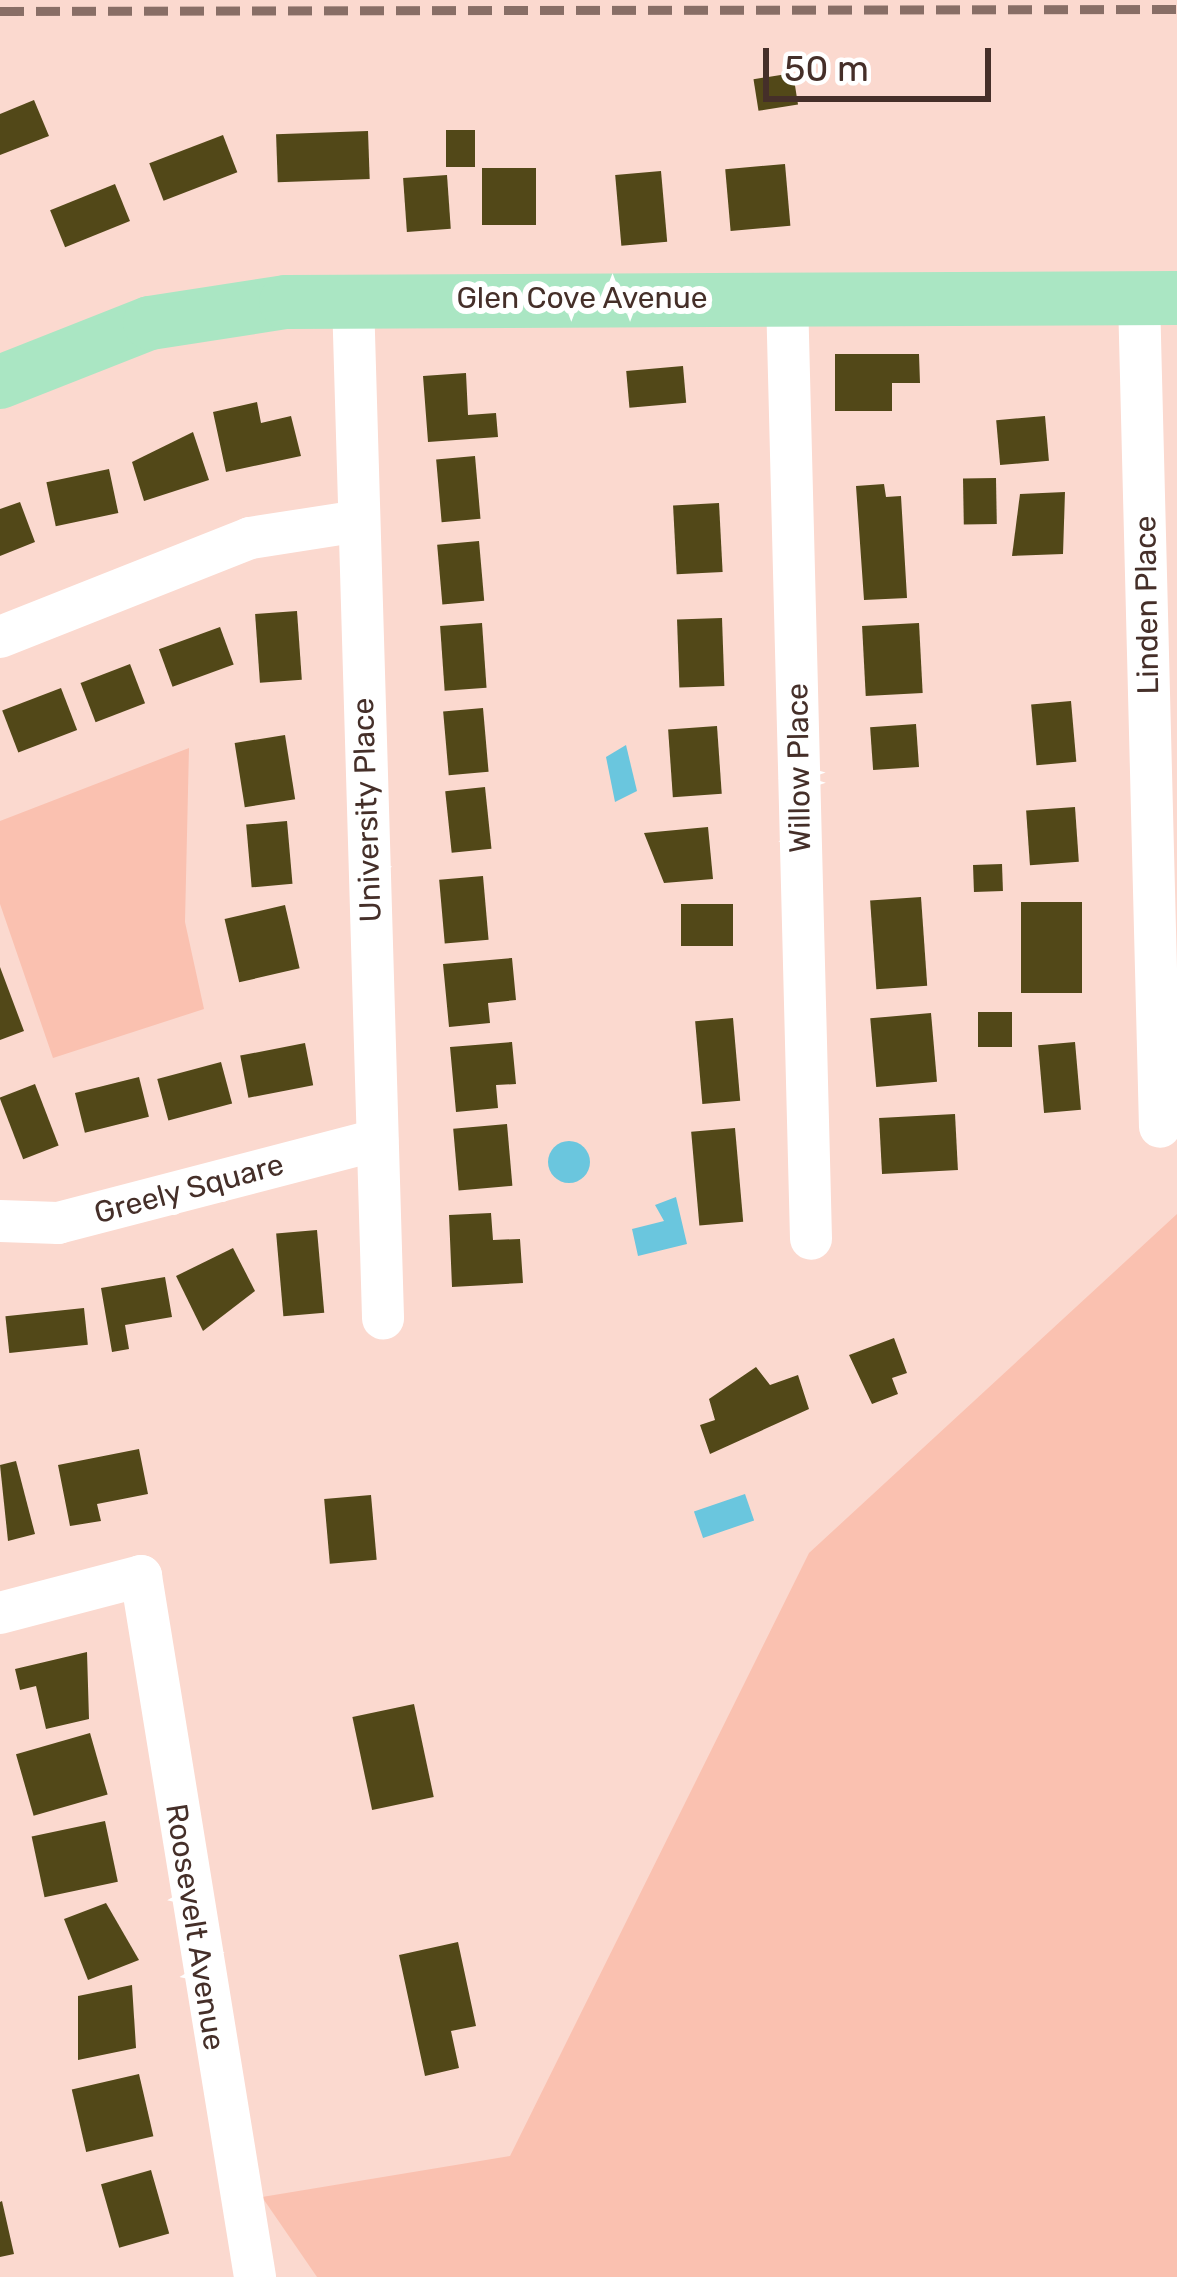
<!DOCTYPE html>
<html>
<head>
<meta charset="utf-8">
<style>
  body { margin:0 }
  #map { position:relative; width:1177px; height:2277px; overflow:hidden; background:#fbd9cf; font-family:Rubik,sans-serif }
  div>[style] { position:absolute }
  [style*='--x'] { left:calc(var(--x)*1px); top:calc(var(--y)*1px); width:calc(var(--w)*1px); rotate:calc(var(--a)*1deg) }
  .green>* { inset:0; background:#fac1b0 }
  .water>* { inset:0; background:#6ac6de; transform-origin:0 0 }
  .round { border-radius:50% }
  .building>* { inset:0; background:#524818; transform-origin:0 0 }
  .minor>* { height:42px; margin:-21px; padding:0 21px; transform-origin:21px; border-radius:21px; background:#fff }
  .major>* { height:54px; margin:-27px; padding:0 27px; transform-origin:27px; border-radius:27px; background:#aae6c3 }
  .rail>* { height:9px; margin-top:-4.5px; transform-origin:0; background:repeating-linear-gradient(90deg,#886e66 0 24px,transparent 0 36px) }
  span { translate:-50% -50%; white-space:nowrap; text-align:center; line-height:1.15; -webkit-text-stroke:12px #fff; paint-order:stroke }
  .street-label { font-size:30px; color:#452f29 }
  .scale { position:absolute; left:763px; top:48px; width:228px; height:54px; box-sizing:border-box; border:6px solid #452f29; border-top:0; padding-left:15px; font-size:36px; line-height:42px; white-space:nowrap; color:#452f29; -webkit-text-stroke:9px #fff; paint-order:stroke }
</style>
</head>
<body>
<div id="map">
  <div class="green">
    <i style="clip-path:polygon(189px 748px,185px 922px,204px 1009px,53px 1058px,0 904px,0 821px)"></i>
    <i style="clip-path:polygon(1177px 1214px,1177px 2277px,317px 2277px,262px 2197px,510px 2156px,809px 1553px)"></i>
  </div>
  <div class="water">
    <i style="clip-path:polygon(626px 745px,637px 791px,615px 802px,606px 757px)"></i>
    <i class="round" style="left:548px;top:1141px;width:42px;height:42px"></i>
    <i style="clip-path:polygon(676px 1197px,687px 1244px,638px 1256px,632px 1229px,664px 1221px,655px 1205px)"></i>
    <i style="left:745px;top:1494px;width:28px;height:54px;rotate:71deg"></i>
  </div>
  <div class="building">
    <i style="left:793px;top:73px;width:32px;height:40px;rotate:81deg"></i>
    <i style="clip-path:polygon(34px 100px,49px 136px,0 155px,0 114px)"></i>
    <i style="left:446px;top:130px;width:29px;height:37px"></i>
    <i style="left:368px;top:131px;width:48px;height:92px;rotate:88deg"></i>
    <i style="left:223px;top:135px;width:40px;height:79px;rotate:69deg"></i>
    <i style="left:785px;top:164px;width:62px;height:60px;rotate:85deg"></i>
    <i style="left:482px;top:168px;width:54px;height:57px"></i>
    <i style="left:661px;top:171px;width:71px;height:46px;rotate:85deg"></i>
    <i style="left:447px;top:175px;width:54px;height:44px;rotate:86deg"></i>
    <i style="left:115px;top:184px;width:40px;height:70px;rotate:68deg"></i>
    <i style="clip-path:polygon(835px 354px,919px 354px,920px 383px,892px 383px,892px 411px,835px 411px)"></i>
    <i style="left:683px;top:366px;width:37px;height:57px;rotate:85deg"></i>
    <i style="clip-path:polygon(466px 373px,468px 415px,496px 413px,498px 437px,428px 442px,423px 376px)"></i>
    <i style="clip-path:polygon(257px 402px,261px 423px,291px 416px,301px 456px,226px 472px,213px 412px)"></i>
    <i style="left:1045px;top:416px;width:45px;height:49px;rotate:85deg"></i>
    <i style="clip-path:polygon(193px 432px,209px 480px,144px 501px,132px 462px)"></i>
    <i style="left:475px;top:456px;width:63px;height:39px;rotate:85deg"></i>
    <i style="left:109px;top:469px;width:45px;height:64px;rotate:78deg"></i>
    <i style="left:996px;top:478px;width:46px;height:33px;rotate:89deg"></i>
    <i style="clip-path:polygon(884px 484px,886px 497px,901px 496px,907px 598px,864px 600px,856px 486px)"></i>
    <i style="clip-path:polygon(1065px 492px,1063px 554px,1012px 556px,1020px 494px)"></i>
    <i style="clip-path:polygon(20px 502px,35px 542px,0 556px,0 509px)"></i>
    <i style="left:719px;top:503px;width:69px;height:46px;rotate:87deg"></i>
    <i style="left:479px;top:541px;width:60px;height:42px;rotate:85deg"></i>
    <i style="left:297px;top:611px;width:69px;height:42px;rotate:86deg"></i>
    <i style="left:722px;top:618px;width:68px;height:45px;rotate:88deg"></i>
    <i style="left:482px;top:623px;width:65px;height:42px;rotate:86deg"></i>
    <i style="left:919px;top:623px;width:70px;height:57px;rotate:87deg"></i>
    <i style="left:220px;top:627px;width:40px;height:65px;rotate:70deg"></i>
    <i style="left:130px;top:664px;width:42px;height:53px;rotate:69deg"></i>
    <i style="left:61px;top:688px;width:45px;height:63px;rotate:69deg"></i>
    <i style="left:1071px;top:701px;width:61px;height:40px;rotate:85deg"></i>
    <i style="left:483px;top:708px;width:64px;height:40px;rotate:85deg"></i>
    <i style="left:916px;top:724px;width:43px;height:46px;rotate:86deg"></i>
    <i style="left:717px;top:726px;width:68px;height:49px;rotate:86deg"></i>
    <i style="left:285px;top:735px;width:65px;height:51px;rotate:81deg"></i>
    <i style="left:485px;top:787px;width:62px;height:40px;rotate:84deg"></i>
    <i style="left:1075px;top:807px;width:55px;height:49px;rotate:86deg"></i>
    <i style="left:287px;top:821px;width:63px;height:41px;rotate:85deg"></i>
    <i style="clip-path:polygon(708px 827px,713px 879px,664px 883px,644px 833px)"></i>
    <i style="left:1002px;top:864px;width:27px;height:29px;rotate:88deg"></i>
    <i style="left:483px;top:876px;width:64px;height:44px;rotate:85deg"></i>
    <i style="left:921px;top:897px;width:89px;height:51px;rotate:86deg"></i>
    <i style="left:1021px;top:902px;width:61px;height:91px"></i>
    <i style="left:681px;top:904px;width:52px;height:42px"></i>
    <i style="left:285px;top:905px;width:65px;height:62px;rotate:77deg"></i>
    <i style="clip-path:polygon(512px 958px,516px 1000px,488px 1003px,490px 1023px,449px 1027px,443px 964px)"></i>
    <i style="clip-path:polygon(0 967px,24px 1031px,0 1040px)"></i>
    <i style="left:978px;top:1012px;width:34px;height:35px"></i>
    <i style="left:931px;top:1013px;width:69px;height:61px;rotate:85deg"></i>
    <i style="left:733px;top:1018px;width:83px;height:38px;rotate:85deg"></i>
    <i style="clip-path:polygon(512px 1042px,516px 1084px,496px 1085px,498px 1108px,456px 1112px,450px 1047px)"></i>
    <i style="left:1075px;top:1042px;width:68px;height:37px;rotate:85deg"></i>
    <i style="left:305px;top:1043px;width:43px;height:66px;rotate:79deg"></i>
    <i style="left:221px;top:1062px;width:43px;height:66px;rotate:75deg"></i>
    <i style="left:139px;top:1077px;width:41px;height:66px;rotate:76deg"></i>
    <i style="left:35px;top:1084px;width:66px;height:38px;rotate:69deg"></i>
    <i style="left:955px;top:1114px;width:56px;height:76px;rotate:87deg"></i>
    <i style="left:507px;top:1124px;width:62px;height:54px;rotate:85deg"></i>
    <i style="left:735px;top:1128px;width:94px;height:44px;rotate:85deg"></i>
    <i style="clip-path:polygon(491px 1213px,493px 1240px,520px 1239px,523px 1283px,452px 1287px,449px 1215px)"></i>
    <i style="left:317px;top:1230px;width:83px;height:41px;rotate:85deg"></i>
    <i style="clip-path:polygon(233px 1248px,255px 1291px,203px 1331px,176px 1276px)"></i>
    <i style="clip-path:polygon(165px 1277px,172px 1317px,125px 1325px,129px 1349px,112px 1352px,101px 1288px)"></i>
    <i style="left:84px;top:1308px;width:37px;height:79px;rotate:84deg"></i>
    <i style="clip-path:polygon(894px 1338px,907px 1373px,892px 1378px,898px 1394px,872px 1404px,849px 1355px)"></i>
    <i style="clip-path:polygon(756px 1367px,770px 1385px,798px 1375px,809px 1409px,710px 1454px,700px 1425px,715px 1420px,709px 1399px)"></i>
    <i style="clip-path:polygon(139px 1449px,148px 1494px,97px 1504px,101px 1521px,70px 1526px,58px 1465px)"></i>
    <i style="clip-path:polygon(16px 1461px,35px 1534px,8px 1541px,0 1465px)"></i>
    <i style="left:371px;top:1495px;width:65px;height:47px;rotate:85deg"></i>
    <i style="clip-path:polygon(87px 1652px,89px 1719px,46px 1729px,36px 1686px,20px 1690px,15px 1669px)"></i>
    <i style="left:414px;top:1704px;width:95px;height:63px;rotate:78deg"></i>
    <i style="left:90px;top:1733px;width:64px;height:77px;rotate:74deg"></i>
    <i style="left:105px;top:1821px;width:62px;height:75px;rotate:78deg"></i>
    <i style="clip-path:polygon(106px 1903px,139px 1960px,88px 1980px,64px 1919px)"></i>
    <i style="clip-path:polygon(458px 1942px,476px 2026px,451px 2031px,459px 2068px,425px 2076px,399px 1955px)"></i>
    <i style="clip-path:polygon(132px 1985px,136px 2048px,78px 2060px,78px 1996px)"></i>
    <i style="left:139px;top:2074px;width:64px;height:69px;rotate:77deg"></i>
    <i style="left:151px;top:2170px;width:66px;height:52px;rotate:74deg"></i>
    <i style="clip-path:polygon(2px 2201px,14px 2254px,0 2257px,0 2202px)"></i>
  </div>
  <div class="minor">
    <i style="--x:787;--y:297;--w:942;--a:88.54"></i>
    <i style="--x:1139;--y:298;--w:829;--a:88.55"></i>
    <i style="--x:353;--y:300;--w:1019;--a:88.31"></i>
    <i style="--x:0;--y:637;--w:269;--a:-21.6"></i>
    <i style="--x:250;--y:538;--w:109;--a:-8.9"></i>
    <i style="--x:0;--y:1221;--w:58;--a:2"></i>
    <i style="--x:58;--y:1223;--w:330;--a:-14.6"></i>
    <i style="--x:0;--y:1613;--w:146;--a:-14.7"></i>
    <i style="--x:141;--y:1576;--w:710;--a:80.76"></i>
  </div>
  <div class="major">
    <i style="--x:0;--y:382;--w:161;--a:-21.5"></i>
    <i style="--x:150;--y:323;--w:138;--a:-8.8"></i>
    <i style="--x:286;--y:302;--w:891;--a:-0.26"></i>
  </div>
  <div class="rail">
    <i style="--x:0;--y:11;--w:1177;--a:-0.1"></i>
  </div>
  <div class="street-label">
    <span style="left:582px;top:298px">Glen Cove Avenue</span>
    <span style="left:1147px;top:605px;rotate:-91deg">Linden Place</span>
    <span style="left:799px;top:768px;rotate:-91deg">Willow Place</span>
    <span style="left:367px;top:810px;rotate:-92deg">University Place</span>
    <span style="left:189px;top:1189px;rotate:-15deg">Greely Square</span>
    <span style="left:195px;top:1927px;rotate:81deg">Roosevelt Avenue</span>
  </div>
  <div class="scale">50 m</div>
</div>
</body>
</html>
